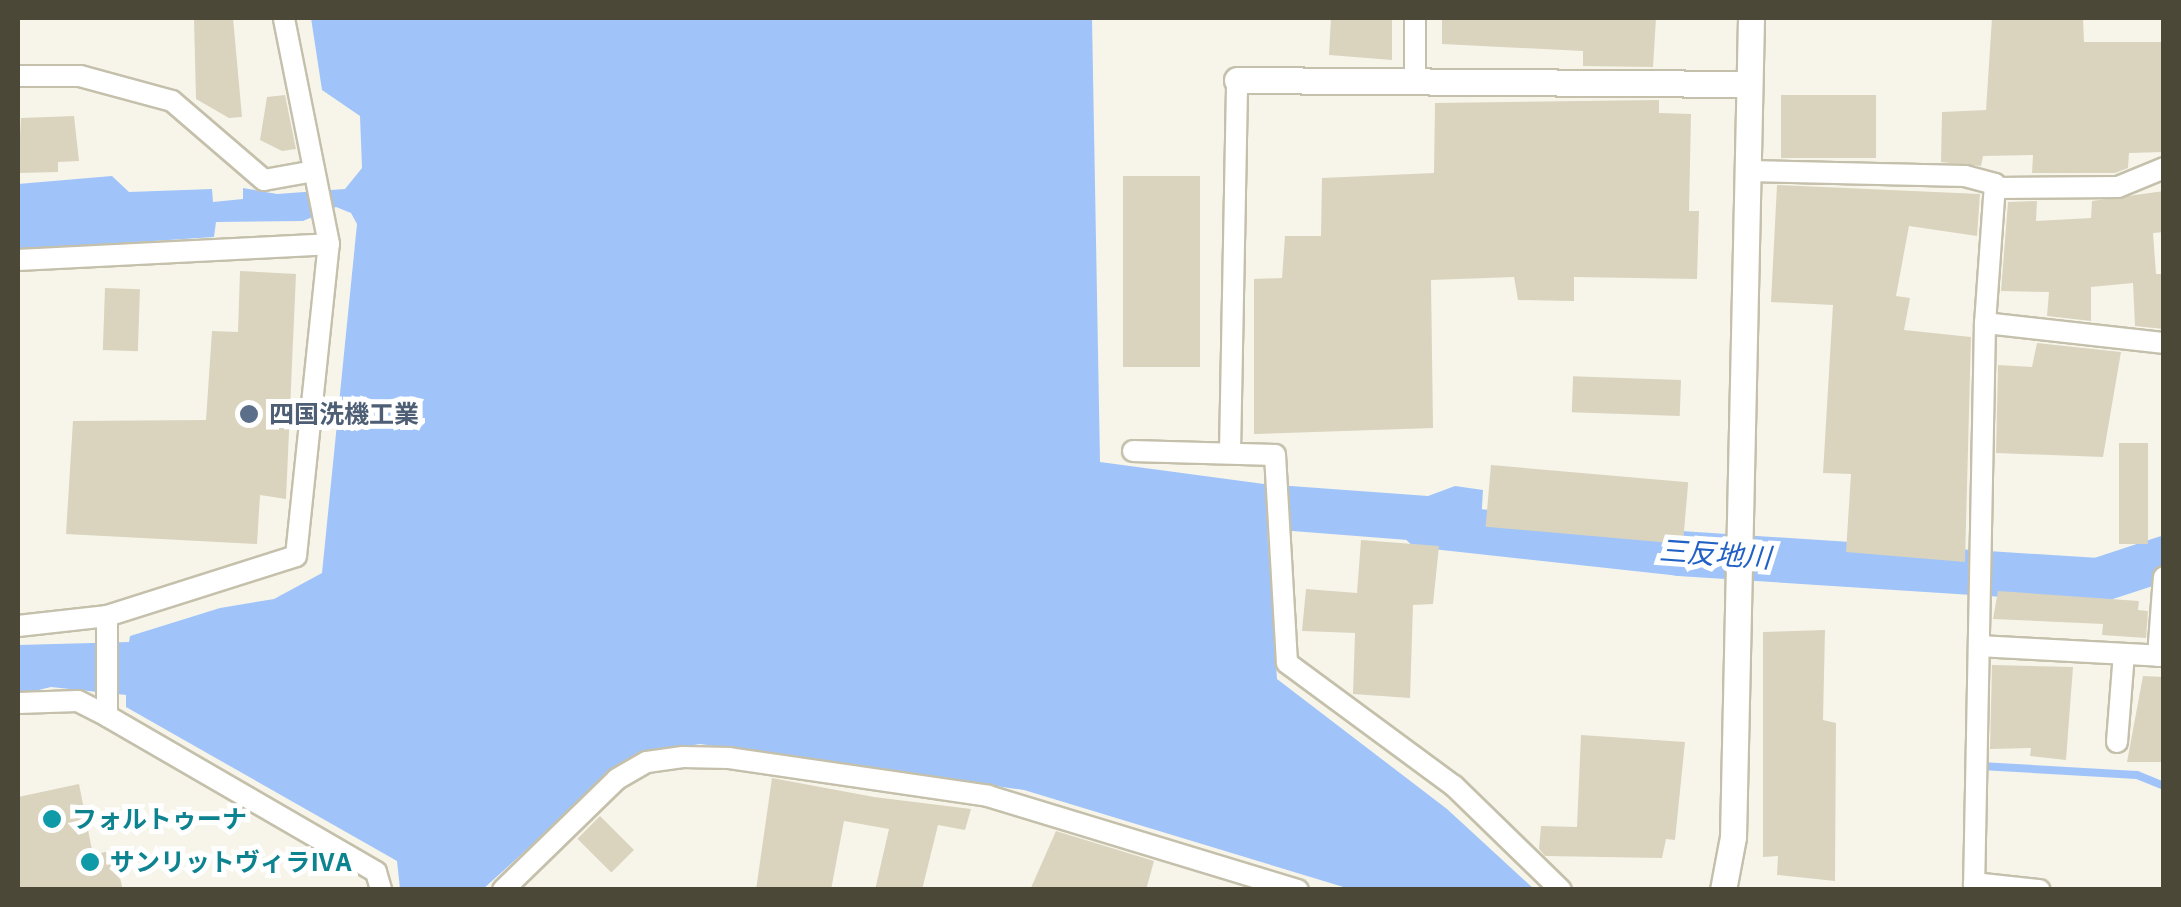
<!DOCTYPE html>
<html>
<head>
<meta charset="utf-8">
<style>
  body { margin:0 }
  #map { position:relative; width:2181px; height:907px; overflow:hidden; background:#f7f5ea; font-family:"IBM Plex Sans","Noto Sans JP",sans-serif }
  div>[style] { position:absolute }
  [style*='--x'] { left:calc(var(--x)*1px); top:calc(var(--y)*1px); width:calc(var(--w)*1px); rotate:calc(var(--a)*1deg) }
  .water>* { inset:0; background:#a0c4f9 }
  .stream>* { height:8px; margin:-4px; padding:0 4px; transform-origin:4px; border-radius:4px; background:#a0c4f9 }
  .river>* { height:45px; margin:-22.5px; padding:0 22.5px; transform-origin:22.5px; border-radius:22.5px; background:#a0c4f9 }
  .building>* { inset:0; background:#dad4be; transform-origin:0 0 }
  .roads { filter:drop-shadow(2px 0 #c4c0ab) drop-shadow(-2px 0 #c4c0ab) drop-shadow(0 2px #c4c0ab) drop-shadow(0 -2px #c4c0ab) }
  .minor>* { height:20px; margin:-10px; padding:0 10px; transform-origin:10px; border-radius:10px; background:#fff }
  .tertiary>* { height:25px; margin:-12.5px; padding:0 12.5px; transform-origin:12.5px; border-radius:12.5px; background:#fff }
  .dots>* { width:28px; height:28px; translate:-50% -50%; box-sizing:border-box; border:5px solid #fff; border-radius:50% }
  span { translate:-50% -50%; white-space:nowrap; text-align:center; line-height:1.15; -webkit-text-stroke:10px #fff; paint-order:stroke }
  .service-label { font-size:25px; color:#4e5e75; font-weight:700 }
  .left { translate:0 -50%; text-align:left }
  .culture-label { font-size:25px; color:#0d838f; font-weight:700 }
  .water-label { font-size:28px; color:#2161c6; font-style:italic }
  .frame { position:absolute; inset:0; border:20px solid #4c4837; pointer-events:none }
</style>
</head>
<body>
<div id="map">
  <div class="water">
    <i style="clip-path:polygon(311px 18px,1092px 18px,1100px 462px,1264px 484px,1428px 496px,1455px 486px,1483px 490px,1480px 541px,1472px 545px,1267px 529px,1277px 679px,1447px 809px,1534px 889px,1350px 889px,1024px 790px,700px 744px,638px 754px,616px 769px,483px 889px,400px 889px,397px 861px,126px 707px,126px 695px,51px 687px,18px 695px,18px 645px,129px 642px,130px 636px,220px 608px,274px 599px,322px 573px,357px 224px,351px 213px,336px 207px,303px 221px,216px 222px,214px 237px,18px 250px,18px 184px,112px 176px,129px 192px,212px 189px,213px 202px,243px 199px,243px 188px,277px 194px,345px 189px,362px 168px,360px 116px,322px 90px)"></i>
  </div>
  <div class="stream">
    <i style="--x:1981;--y:766;--w:156;--a:3.3"></i>
    <i style="--x:2137;--y:775;--w:29;--a:22"></i>
  </div>
  <div class="river">
    <i style="--x:1423;--y:525;--w:258;--a:6.2"></i>
    <i style="--x:1679;--y:553;--w:419;--a:3.7"></i>
    <i style="--x:2097;--y:580;--w:71;--a:-18.2"></i>
  </div>
  <div class="building">
    <i style="clip-path:polygon(194px 18px,233px 18px,242px 117px,229px 118px,196px 99px)"></i>
    <i style="clip-path:polygon(1331px 18px,1392px 18px,1392px 60px,1329px 55px)"></i>
    <i style="clip-path:polygon(1442px 18px,1656px 18px,1653px 67px,1583px 66px,1583px 51px,1442px 44px)"></i>
    <i style="clip-path:polygon(1992px 18px,2083px 18px,2084px 42px,2164px 42px,2164px 152px,2129px 153px,2128px 168px,2115px 173px,2032px 173px,2033px 155px,1983px 156px,1981px 166px,1941px 162px,1942px 112px,1986px 110px)"></i>
    <i style="clip-path:polygon(285px 95px,296px 149px,282px 151px,260px 140px,267px 97px)"></i>
    <i style="left:1781px;top:95px;width:95px;height:63px"></i>
    <i style="clip-path:polygon(1659px 100px,1659px 113px,1691px 114px,1689px 211px,1699px 211px,1697px 279px,1574px 277px,1574px 301px,1518px 300px,1514px 277px,1431px 280px,1433px 428px,1254px 434px,1254px 279px,1282px 278px,1285px 236px,1321px 236px,1322px 178px,1434px 173px,1435px 103px)"></i>
    <i style="clip-path:polygon(74px 116px,79px 161px,58px 162px,58px 172px,18px 173px,21px 118px)"></i>
    <i style="left:1123px;top:176px;width:77px;height:191px"></i>
    <i style="clip-path:polygon(1777px 185px,1980px 194px,1977px 236px,1909px 226px,1896px 296px,1910px 298px,1904px 330px,1971px 337px,1965px 562px,1846px 552px,1851px 474px,1823px 473px,1833px 305px,1771px 302px)"></i>
    <i style="clip-path:polygon(2164px 191px,2164px 232px,2153px 233px,2156px 274px,2164px 274px,2164px 329px,2135px 326px,2133px 283px,2091px 287px,2091px 321px,2047px 316px,2049px 292px,2001px 291px,2008px 202px,2037px 201px,2036px 221px,2091px 218px,2092px 201px)"></i>
    <i style="clip-path:polygon(240px 271px,296px 274px,286px 499px,260px 495px,257px 544px,66px 534px,73px 421px,206px 420px,212px 331px,238px 332px)"></i>
    <i style="left:105px;top:288px;width:35px;height:62px;rotate:2deg"></i>
    <i style="clip-path:polygon(2037px 343px,2121px 352px,2103px 457px,1996px 453px,1998px 365px,2032px 367px)"></i>
    <i style="left:1681px;top:380px;width:36px;height:108px;rotate:92deg"></i>
    <i style="left:2119px;top:443px;width:29px;height:101px"></i>
    <i style="left:1491px;top:465px;width:198px;height:62px;rotate:5deg"></i>
    <i style="clip-path:polygon(1361px 540px,1439px 546px,1433px 604px,1413px 605px,1410px 698px,1353px 694px,1355px 633px,1302px 631px,1306px 589px,1357px 593px)"></i>
    <i style="clip-path:polygon(1998px 591px,2139px 601px,2138px 610px,2148px 611px,2146px 638px,2102px 635px,2103px 624px,1993px 619px)"></i>
    <i style="clip-path:polygon(1825px 630px,1823px 720px,1836px 723px,1835px 881px,1777px 875px,1778px 856px,1763px 857px,1763px 632px)"></i>
    <i style="clip-path:polygon(1992px 665px,2073px 667px,2066px 760px,2030px 756px,2031px 748px,1990px 749px)"></i>
    <i style="clip-path:polygon(2143px 676px,2164px 677px,2164px 762px,2127px 762px)"></i>
    <i style="clip-path:polygon(1581px 735px,1685px 742px,1675px 840px,1666px 839px,1662px 858px,1545px 856px,1539px 849px,1541px 826px,1577px 827px)"></i>
    <i style="clip-path:polygon(772px 778px,874px 797px,971px 809px,965px 830px,938px 825px,922px 890px,875px 890px,889px 829px,844px 821px,831px 890px,756px 890px)"></i>
    <i style="clip-path:polygon(79px 784px,93px 855px,113px 850px,123px 890px,18px 890px,18px 797px)"></i>
    <i style="left:600px;top:816px;width:48px;height:32px;rotate:45deg"></i>
    <i style="clip-path:polygon(1056px 831px,1154px 861px,1146px 890px,1030px 890px)"></i>
  </div>
  <div class="roads">
    <div class="minor">
      <i style="--x:1415;--y:18;--w:63;--a:90"></i>
      <i style="--x:18;--y:76;--w:62;--a:0"></i>
      <i style="--x:80;--y:76;--w:95;--a:15.2"></i>
      <i style="--x:172;--y:101;--w:121;--a:40.7"></i>
      <i style="--x:264;--y:180;--w:51;--a:-10.2"></i>
      <i style="--x:1749;--y:171;--w:216;--a:1.3"></i>
      <i style="--x:1965;--y:176;--w:31;--a:15"></i>
      <i style="--x:1995;--y:184;--w:139;--a:94.1"></i>
      <i style="--x:1985;--y:323;--w:567;--a:91.11"></i>
      <i style="--x:1995;--y:188;--w:123;--a:-0.5"></i>
      <i style="--x:2118;--y:187;--w:50;--a:-22.4"></i>
      <i style="--x:18;--y:260;--w:311;--a:-2.9"></i>
      <i style="--x:1985;--y:323;--w:180;--a:6.4"></i>
      <i style="--x:1133;--y:451;--w:142;--a:1.6"></i>
      <i style="--x:1275;--y:455;--w:208;--a:86.7"></i>
      <i style="--x:1287;--y:663;--w:207;--a:36.4"></i>
      <i style="--x:1454;--y:786;--w:149;--a:44.2"></i>
      <i style="--x:1230;--y:452;--w:372;--a:-88.9"></i>
      <i style="--x:107;--y:616;--w:100;--a:90"></i>
      <i style="--x:107;--y:716;--w:311;--a:30.1"></i>
      <i style="--x:376;--y:872;--w:19;--a:74"></i>
      <i style="--x:18;--y:626;--w:90;--a:-6.4"></i>
      <i style="--x:107;--y:616;--w:198;--a:-17.6"></i>
      <i style="--x:296;--y:556;--w:314;--a:-84"></i>
      <i style="--x:329;--y:244;--w:230;--a:-101.3"></i>
      <i style="--x:1979;--y:646;--w:185;--a:3.1"></i>
      <i style="--x:2158;--y:656;--w:79;--a:-85.7"></i>
      <i style="--x:18;--y:703;--w:60;--a:-1.9"></i>
      <i style="--x:78;--y:701;--w:33;--a:27"></i>
      <i style="--x:2117;--y:742;--w:88;--a:-85.5"></i>
      <i style="--x:1974;--y:883;--w:66;--a:6.1"></i>
      <i style="--x:503;--y:890;--w:159;--a:-44.2"></i>
      <i style="--x:617;--y:779;--w:34;--a:-30"></i>
      <i style="--x:647;--y:762;--w:36;--a:-8"></i>
      <i style="--x:683;--y:757;--w:46;--a:1.2"></i>
      <i style="--x:729;--y:758;--w:262;--a:8.3"></i>
      <i style="--x:988;--y:796;--w:324;--a:16.9"></i>
    </div>
    <div class="tertiary">
      <i style="--x:1237;--y:80;--w:512;--a:0.45"></i>
      <i style="--x:1723;--y:890;--w:54;--a:-79.3"></i>
      <i style="--x:1733;--y:837;--w:819;--a:-88.74"></i>
    </div>
  </div>
  <div class="dots">
    <i style="left:249px;top:414px;background:#5c6f8a"></i>
    <i style="left:52px;top:819px;background:#0f9aa8"></i>
    <i style="left:90px;top:862px;background:#0f9aa8"></i>
  </div>
  <div class="service-label">
    <span class="left" style="left:269px;top:414px">四国洗機工業</span>
  </div>
  <div class="culture-label">
    <span class="left" style="left:72px;top:819px">フォルトゥーナ</span>
    <span class="left" style="left:110px;top:862px">サンリットヴィラⅣA</span>
  </div>
  <div class="water-label">
    <span style="left:1715px;top:554px;rotate:4deg">三反地川</span>
  </div>
  <div class="frame"></div>
</div>
</body>
</html>
